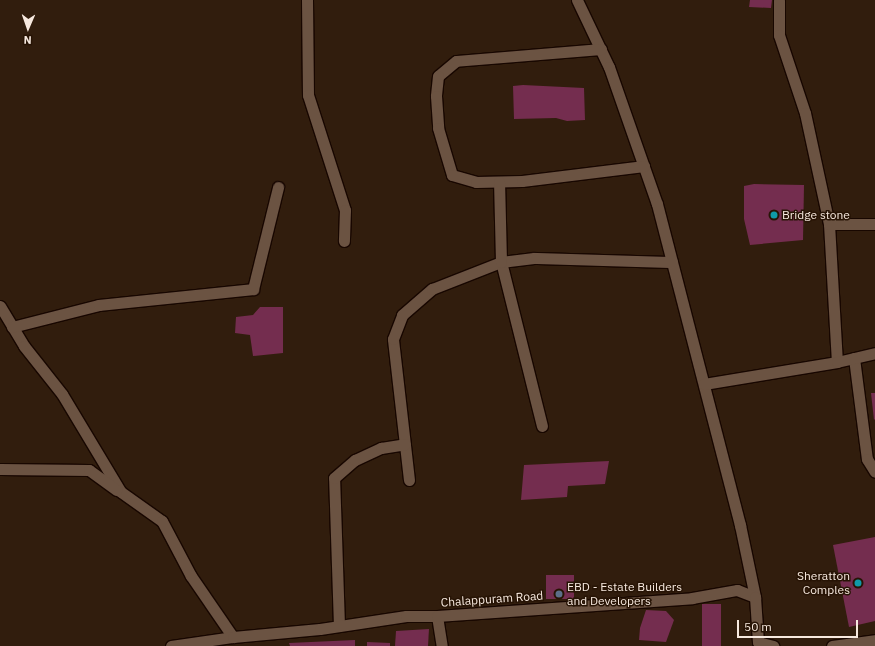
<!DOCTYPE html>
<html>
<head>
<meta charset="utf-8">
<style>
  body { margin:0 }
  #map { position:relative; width:875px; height:646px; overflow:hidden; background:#311d0d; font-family:"IBM Plex Sans",sans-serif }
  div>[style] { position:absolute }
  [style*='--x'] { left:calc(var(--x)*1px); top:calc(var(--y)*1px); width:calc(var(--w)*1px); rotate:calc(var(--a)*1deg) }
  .building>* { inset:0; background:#742d4f; transform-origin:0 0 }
  .roads { filter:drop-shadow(1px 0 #180700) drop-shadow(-1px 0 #180700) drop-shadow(0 1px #180700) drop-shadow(0 -1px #180700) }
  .minor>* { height:11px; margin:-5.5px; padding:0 5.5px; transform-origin:5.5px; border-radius:5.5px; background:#6b5342 }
  .dots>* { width:11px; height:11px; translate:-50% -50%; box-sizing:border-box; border:2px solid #271405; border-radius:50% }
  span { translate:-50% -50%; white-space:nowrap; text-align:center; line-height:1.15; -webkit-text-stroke:3px #271405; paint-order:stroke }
  .poi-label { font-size:12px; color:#f7e9df }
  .left { translate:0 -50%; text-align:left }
  .right { translate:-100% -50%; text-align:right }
  .street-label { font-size:12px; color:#f7e9df }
  .north { position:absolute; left:8px; top:8px; width:40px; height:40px; -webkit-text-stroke:3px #271405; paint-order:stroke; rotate:182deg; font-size:11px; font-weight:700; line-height:16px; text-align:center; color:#f7e9df }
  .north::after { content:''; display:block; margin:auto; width:14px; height:18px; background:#f7e9df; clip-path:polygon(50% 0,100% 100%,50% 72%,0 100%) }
  .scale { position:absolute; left:737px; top:620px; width:121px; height:18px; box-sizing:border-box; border:2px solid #f7e9df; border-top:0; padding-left:5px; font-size:12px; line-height:14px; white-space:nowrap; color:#f7e9df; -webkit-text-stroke:3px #271405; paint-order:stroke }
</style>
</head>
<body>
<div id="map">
  <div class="building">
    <i style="clip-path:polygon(750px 0,772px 0,771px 8px,749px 7px)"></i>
    <i style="clip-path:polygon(523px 85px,584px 88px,585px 120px,567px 121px,556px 118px,514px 119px,513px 86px)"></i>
    <i style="clip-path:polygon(754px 184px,804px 185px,803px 240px,750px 245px,744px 219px,744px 186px)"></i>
    <i style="clip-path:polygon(260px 307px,283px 307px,283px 353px,253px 356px,250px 335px,235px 333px,236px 317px,253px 315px)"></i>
    <i style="clip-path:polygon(871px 393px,875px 393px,875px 419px,874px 420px)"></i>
    <i style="clip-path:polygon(609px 461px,605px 484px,568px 486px,567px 497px,521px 500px,524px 465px)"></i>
    <i style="clip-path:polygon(875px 537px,875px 621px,849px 627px,833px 545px)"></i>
    <i style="left:546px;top:575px;width:28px;height:24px"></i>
    <i style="left:702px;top:604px;width:19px;height:42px"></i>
    <i style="clip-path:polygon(646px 610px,666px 611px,674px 620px,666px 642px,639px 640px,640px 628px)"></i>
    <i style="clip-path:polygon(429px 629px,428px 646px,395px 646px,396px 631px)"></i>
    <i style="clip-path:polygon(355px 640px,355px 646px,290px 646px,289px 643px)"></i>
    <i style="clip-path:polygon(367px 642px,390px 643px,390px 646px,367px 646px)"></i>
  </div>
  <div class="roads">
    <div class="minor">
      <i style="--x:307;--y:0;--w:95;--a:89.4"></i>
      <i style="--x:308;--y:95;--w:121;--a:72.2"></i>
      <i style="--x:345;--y:210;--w:31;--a:92"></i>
      <i style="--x:577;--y:0;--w:74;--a:64.5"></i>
      <i style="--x:609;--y:67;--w:145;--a:70.7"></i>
      <i style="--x:657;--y:204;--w:332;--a:75.5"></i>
      <i style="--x:740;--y:525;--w:74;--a:78.2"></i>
      <i style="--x:779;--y:0;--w:35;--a:90"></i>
      <i style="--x:779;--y:35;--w:82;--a:71.6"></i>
      <i style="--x:805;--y:113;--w:114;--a:77.8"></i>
      <i style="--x:829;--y:224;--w:138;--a:86.7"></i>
      <i style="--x:601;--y:49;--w:145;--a:175.3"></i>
      <i style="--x:456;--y:61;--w:23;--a:140"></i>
      <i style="--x:438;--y:76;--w:20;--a:96"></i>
      <i style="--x:436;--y:96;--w:32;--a:86"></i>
      <i style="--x:438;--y:128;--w:49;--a:73.4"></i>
      <i style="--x:452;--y:175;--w:25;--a:16"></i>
      <i style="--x:476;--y:182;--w:46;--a:-1.2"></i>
      <i style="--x:522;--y:181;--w:123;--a:-7"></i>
      <i style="--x:829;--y:224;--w:46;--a:0"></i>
      <i style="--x:0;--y:306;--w:47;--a:59"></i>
      <i style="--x:24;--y:346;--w:61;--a:51.6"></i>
      <i style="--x:62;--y:394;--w:114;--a:59"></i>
      <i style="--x:121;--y:492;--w:50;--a:35.3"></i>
      <i style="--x:162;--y:521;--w:62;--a:62.2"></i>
      <i style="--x:191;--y:576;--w:74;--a:55.5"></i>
      <i style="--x:12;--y:327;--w:90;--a:-14.2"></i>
      <i style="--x:99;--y:305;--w:155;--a:-5.9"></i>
      <i style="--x:253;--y:289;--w:105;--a:-76.2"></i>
      <i style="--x:854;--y:358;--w:102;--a:82.7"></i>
      <i style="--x:867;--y:459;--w:15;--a:58"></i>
      <i style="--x:704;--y:384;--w:135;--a:-9.4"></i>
      <i style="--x:837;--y:362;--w:39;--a:-13"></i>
      <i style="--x:542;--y:426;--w:169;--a:-104"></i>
      <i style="--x:501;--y:262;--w:33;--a:-7"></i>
      <i style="--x:534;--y:258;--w:138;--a:1.7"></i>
      <i style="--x:0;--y:469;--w:89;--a:0.6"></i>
      <i style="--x:89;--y:470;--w:34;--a:36"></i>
      <i style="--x:409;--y:480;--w:142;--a:-96.5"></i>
      <i style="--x:393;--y:339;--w:26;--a:-69"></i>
      <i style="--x:402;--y:315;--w:40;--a:-41"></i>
      <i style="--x:432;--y:289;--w:74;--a:-21.4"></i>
      <i style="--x:501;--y:262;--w:80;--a:-91.4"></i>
      <i style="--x:437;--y:616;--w:30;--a:81"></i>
      <i style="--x:339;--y:626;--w:148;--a:-91.9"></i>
      <i style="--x:334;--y:478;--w:28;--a:-41"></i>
      <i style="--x:355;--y:460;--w:29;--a:-25"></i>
      <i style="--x:381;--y:448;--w:24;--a:-9"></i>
      <i style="--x:171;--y:646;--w:63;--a:-8.3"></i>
      <i style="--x:233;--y:637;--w:87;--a:-5.3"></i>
      <i style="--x:320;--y:629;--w:87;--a:-8.6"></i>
      <i style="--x:406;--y:616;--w:31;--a:0"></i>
      <i style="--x:437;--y:616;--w:256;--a:-4"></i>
      <i style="--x:692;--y:598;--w:46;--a:-10.1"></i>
      <i style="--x:737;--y:590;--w:19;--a:21"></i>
      <i style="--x:755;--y:597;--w:45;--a:86.2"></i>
      <i style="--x:758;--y:642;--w:16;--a:15"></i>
      <i style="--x:832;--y:646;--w:43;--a:-7.9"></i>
    </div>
  </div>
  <div class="dots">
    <i style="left:774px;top:215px;background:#0f9aa8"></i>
    <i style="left:858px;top:583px;background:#0f9aa8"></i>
    <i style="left:559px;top:594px;background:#5c6f8a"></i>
  </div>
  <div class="poi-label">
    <span class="left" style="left:782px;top:215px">Bridge stone</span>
    <span class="right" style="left:850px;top:583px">Sheratton<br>Comples</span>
    <span class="left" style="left:567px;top:594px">EBD - Estate Builders<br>and Developers</span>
  </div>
  <div class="street-label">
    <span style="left:492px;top:599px;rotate:-4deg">Chalappuram Road</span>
  </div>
  <div class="north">N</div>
  <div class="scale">50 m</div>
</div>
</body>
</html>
